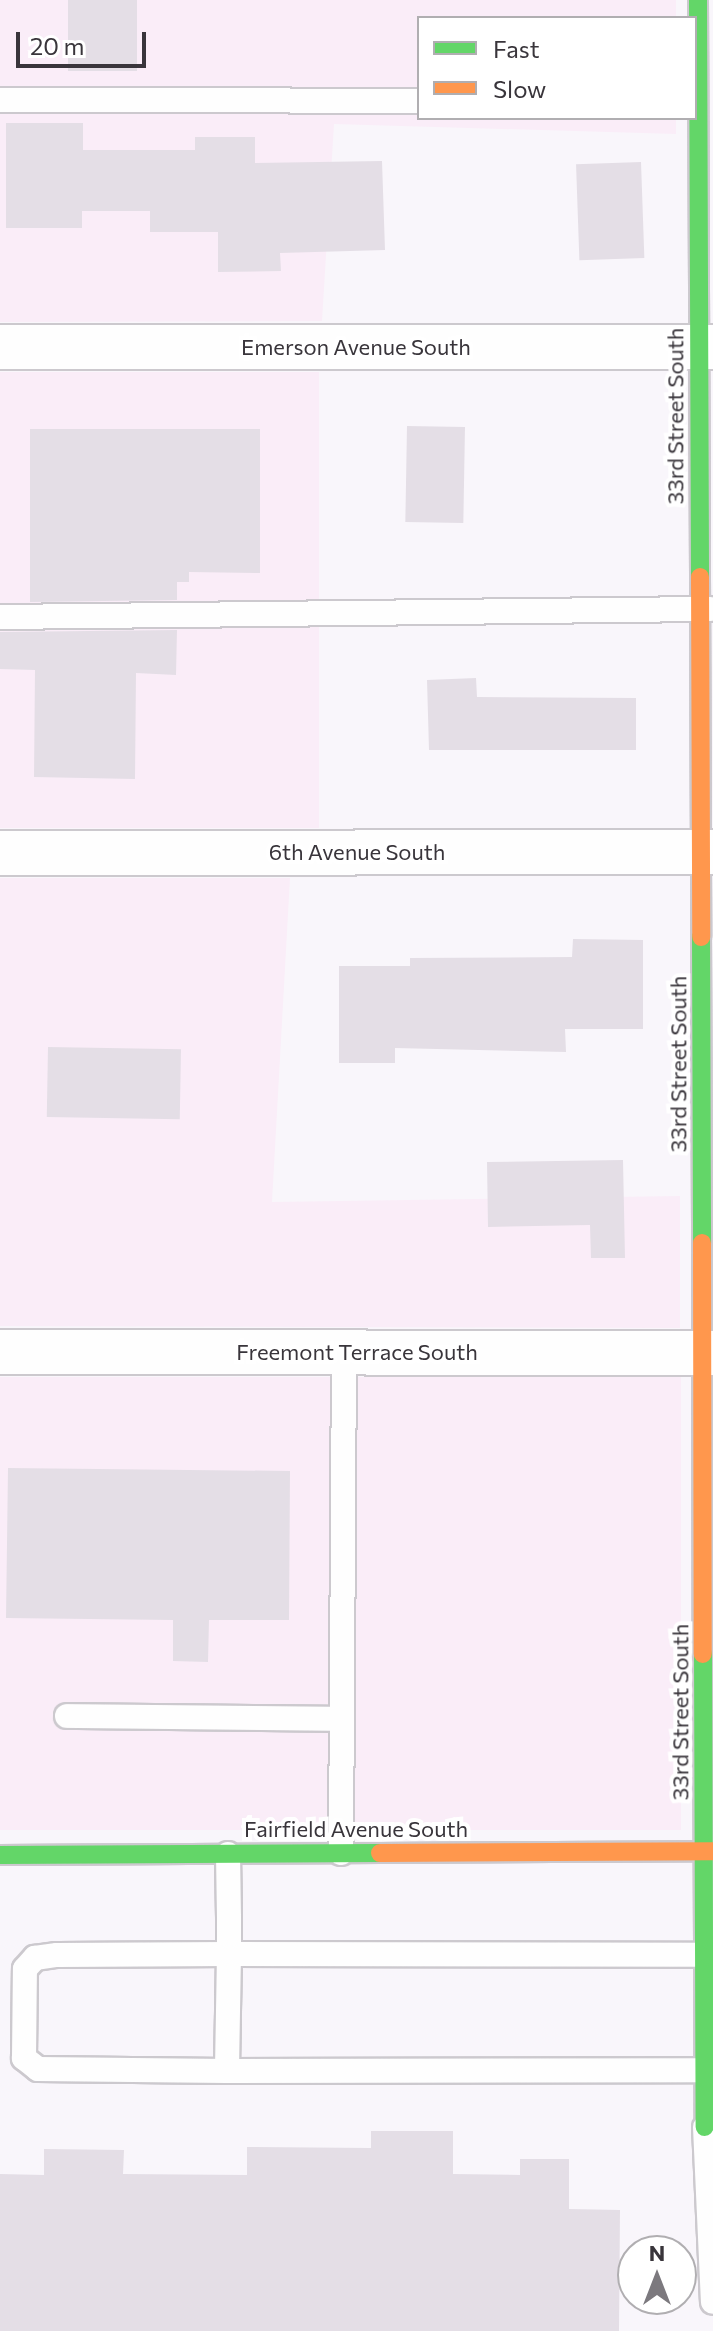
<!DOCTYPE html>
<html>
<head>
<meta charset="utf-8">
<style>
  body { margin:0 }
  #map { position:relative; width:713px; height:2331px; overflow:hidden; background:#f9f6fb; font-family:Commissioner,sans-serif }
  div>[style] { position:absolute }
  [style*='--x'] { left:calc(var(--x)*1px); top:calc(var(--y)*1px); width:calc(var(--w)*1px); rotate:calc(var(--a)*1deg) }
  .commercial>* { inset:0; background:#faedf8; transform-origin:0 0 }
  .building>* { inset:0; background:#e4dee6; transform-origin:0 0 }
  .roads { filter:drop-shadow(2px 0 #ccc9ce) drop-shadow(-2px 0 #ccc9ce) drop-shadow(0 2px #ccc9ce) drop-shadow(0 -2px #ccc9ce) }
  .lane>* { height:24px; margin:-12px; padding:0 12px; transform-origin:12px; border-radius:12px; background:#fefefe }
  .street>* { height:44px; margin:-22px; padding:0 22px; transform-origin:22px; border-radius:22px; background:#fefefe }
  .fast>* { height:18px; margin:-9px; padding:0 9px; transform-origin:9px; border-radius:9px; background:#63d668 }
  .slow>* { height:18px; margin:-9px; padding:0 9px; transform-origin:9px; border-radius:9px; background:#ff974d }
  span { translate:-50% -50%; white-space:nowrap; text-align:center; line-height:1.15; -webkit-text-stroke:8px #fff; paint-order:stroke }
  .street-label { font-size:22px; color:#39353b }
  .legend { position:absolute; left:417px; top:16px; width:280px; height:104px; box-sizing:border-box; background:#fff; border:2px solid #b0aeb1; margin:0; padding:10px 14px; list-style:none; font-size:24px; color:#39353b }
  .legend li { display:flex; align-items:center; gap:16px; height:40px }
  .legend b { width:40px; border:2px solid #b0aeb1 }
  .north { position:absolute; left:617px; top:2235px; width:80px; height:80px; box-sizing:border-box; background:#fff; border:2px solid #b0aeb1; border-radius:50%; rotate:0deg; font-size:22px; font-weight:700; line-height:32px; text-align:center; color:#39353b }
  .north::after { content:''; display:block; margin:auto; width:28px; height:36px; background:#7c797e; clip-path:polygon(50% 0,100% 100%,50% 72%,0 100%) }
  .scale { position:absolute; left:16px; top:32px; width:130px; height:36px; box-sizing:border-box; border:4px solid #39353b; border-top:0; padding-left:10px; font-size:24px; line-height:28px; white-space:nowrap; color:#39353b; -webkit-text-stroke:6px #fff; paint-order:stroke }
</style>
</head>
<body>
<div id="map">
  <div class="commercial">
    <i style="clip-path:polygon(0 0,676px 0,676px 18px,419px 18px,419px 118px,676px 118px,676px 134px,334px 124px,322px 321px,0 322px)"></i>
    <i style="left:0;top:372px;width:319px;height:456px"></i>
    <i style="clip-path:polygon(0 878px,290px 878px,272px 1202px,680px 1196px,680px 1328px,0 1326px)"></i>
    <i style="left:0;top:1377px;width:681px;height:453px"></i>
  </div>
  <div class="building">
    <i style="left:68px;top:0;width:69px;height:71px"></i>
    <i style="clip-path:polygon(6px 123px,83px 123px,83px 150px,195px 150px,195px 137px,255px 137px,255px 163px,382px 161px,385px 250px,280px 253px,281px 271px,218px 272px,218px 232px,150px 232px,150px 211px,82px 211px,82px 228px,6px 228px)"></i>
    <i style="left:641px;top:162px;width:96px;height:65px;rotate:88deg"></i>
    <i style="left:407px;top:426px;width:58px;height:96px;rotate:1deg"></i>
    <i style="clip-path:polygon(30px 429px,260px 429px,260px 573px,189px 572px,189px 582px,177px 582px,177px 600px,30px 602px)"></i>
    <i style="clip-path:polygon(177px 630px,176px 675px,136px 673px,135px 779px,34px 777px,35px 670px,0 669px,0 632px)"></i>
    <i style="clip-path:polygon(476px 678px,477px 697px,636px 698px,636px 750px,429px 750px,427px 680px)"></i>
    <i style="clip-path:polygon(573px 939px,643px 940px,643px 1029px,565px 1029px,566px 1052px,395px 1048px,395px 1063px,339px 1063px,339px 966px,410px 966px,410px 958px,572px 957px)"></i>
    <i style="left:48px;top:1047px;width:133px;height:70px;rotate:1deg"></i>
    <i style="clip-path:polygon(623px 1160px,625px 1258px,591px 1258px,590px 1225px,488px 1227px,487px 1162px)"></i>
    <i style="clip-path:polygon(8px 1468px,290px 1471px,289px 1620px,209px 1620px,208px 1662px,173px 1661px,173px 1620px,6px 1618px)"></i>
    <i style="clip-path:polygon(371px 2131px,453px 2131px,453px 2174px,520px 2175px,520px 2159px,569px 2159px,569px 2209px,620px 2210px,619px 2331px,0 2331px,0 2174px,44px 2175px,44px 2149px,124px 2150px,123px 2174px,247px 2175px,247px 2147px,371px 2148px)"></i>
  </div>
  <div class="roads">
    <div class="lane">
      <i style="--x:0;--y:100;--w:419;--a:0.1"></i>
      <i style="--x:0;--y:617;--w:710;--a:-0.65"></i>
      <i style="--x:67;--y:1716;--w:274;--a:0.6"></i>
      <i style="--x:341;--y:1853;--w:501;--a:-89.66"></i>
      <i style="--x:228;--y:1854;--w:64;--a:89.1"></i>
      <i style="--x:229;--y:1918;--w:36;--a:90"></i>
      <i style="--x:229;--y:1954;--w:117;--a:91"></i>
      <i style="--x:227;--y:2071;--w:189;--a:-179.4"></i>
      <i style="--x:38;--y:2069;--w:18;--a:-142"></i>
      <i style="--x:24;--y:2058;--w:89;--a:-89.4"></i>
      <i style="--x:25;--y:1969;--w:15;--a:-48"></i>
      <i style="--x:35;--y:1958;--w:22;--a:-8"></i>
      <i style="--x:57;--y:1955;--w:172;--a:-0.3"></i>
      <i style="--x:229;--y:1954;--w:476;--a:0.1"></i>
      <i style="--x:227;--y:2071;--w:478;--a:-0.1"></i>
      <i style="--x:705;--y:2127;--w:175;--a:87.4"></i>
    </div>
    <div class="street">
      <i style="--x:0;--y:347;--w:713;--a:0"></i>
      <i style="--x:0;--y:853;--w:713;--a:-0.08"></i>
      <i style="--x:0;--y:1352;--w:713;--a:0.08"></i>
    </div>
    <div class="fast">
      <i style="--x:698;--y:0;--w:577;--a:89.8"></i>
      <i style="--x:701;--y:937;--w:306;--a:89.8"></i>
      <i style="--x:703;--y:1654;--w:473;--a:89.8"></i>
      <i style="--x:0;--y:1855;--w:380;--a:-0.3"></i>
    </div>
    <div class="slow">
      <i style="--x:700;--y:577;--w:360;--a:89.8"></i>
      <i style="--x:702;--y:1243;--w:411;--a:89.9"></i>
      <i style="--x:380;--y:1853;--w:333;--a:-0.3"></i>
    </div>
  </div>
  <div class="street-label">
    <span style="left:356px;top:347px">Emerson Avenue South</span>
    <span style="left:675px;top:416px;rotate:-90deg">33rd Street South</span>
    <span style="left:357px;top:852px">6th Avenue South</span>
    <span style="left:678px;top:1064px;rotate:-90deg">33rd Street South</span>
    <span style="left:357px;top:1352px">Freemont Terrace South</span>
    <span style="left:680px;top:1712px;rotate:-90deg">33rd Street South</span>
    <span style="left:356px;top:1829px">Fairfield Avenue South</span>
  </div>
  <ul class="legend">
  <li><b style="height:10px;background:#63d668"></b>Fast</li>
  <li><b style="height:10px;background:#ff974d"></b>Slow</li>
  </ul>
  <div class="north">N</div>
  <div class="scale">20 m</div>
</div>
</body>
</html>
